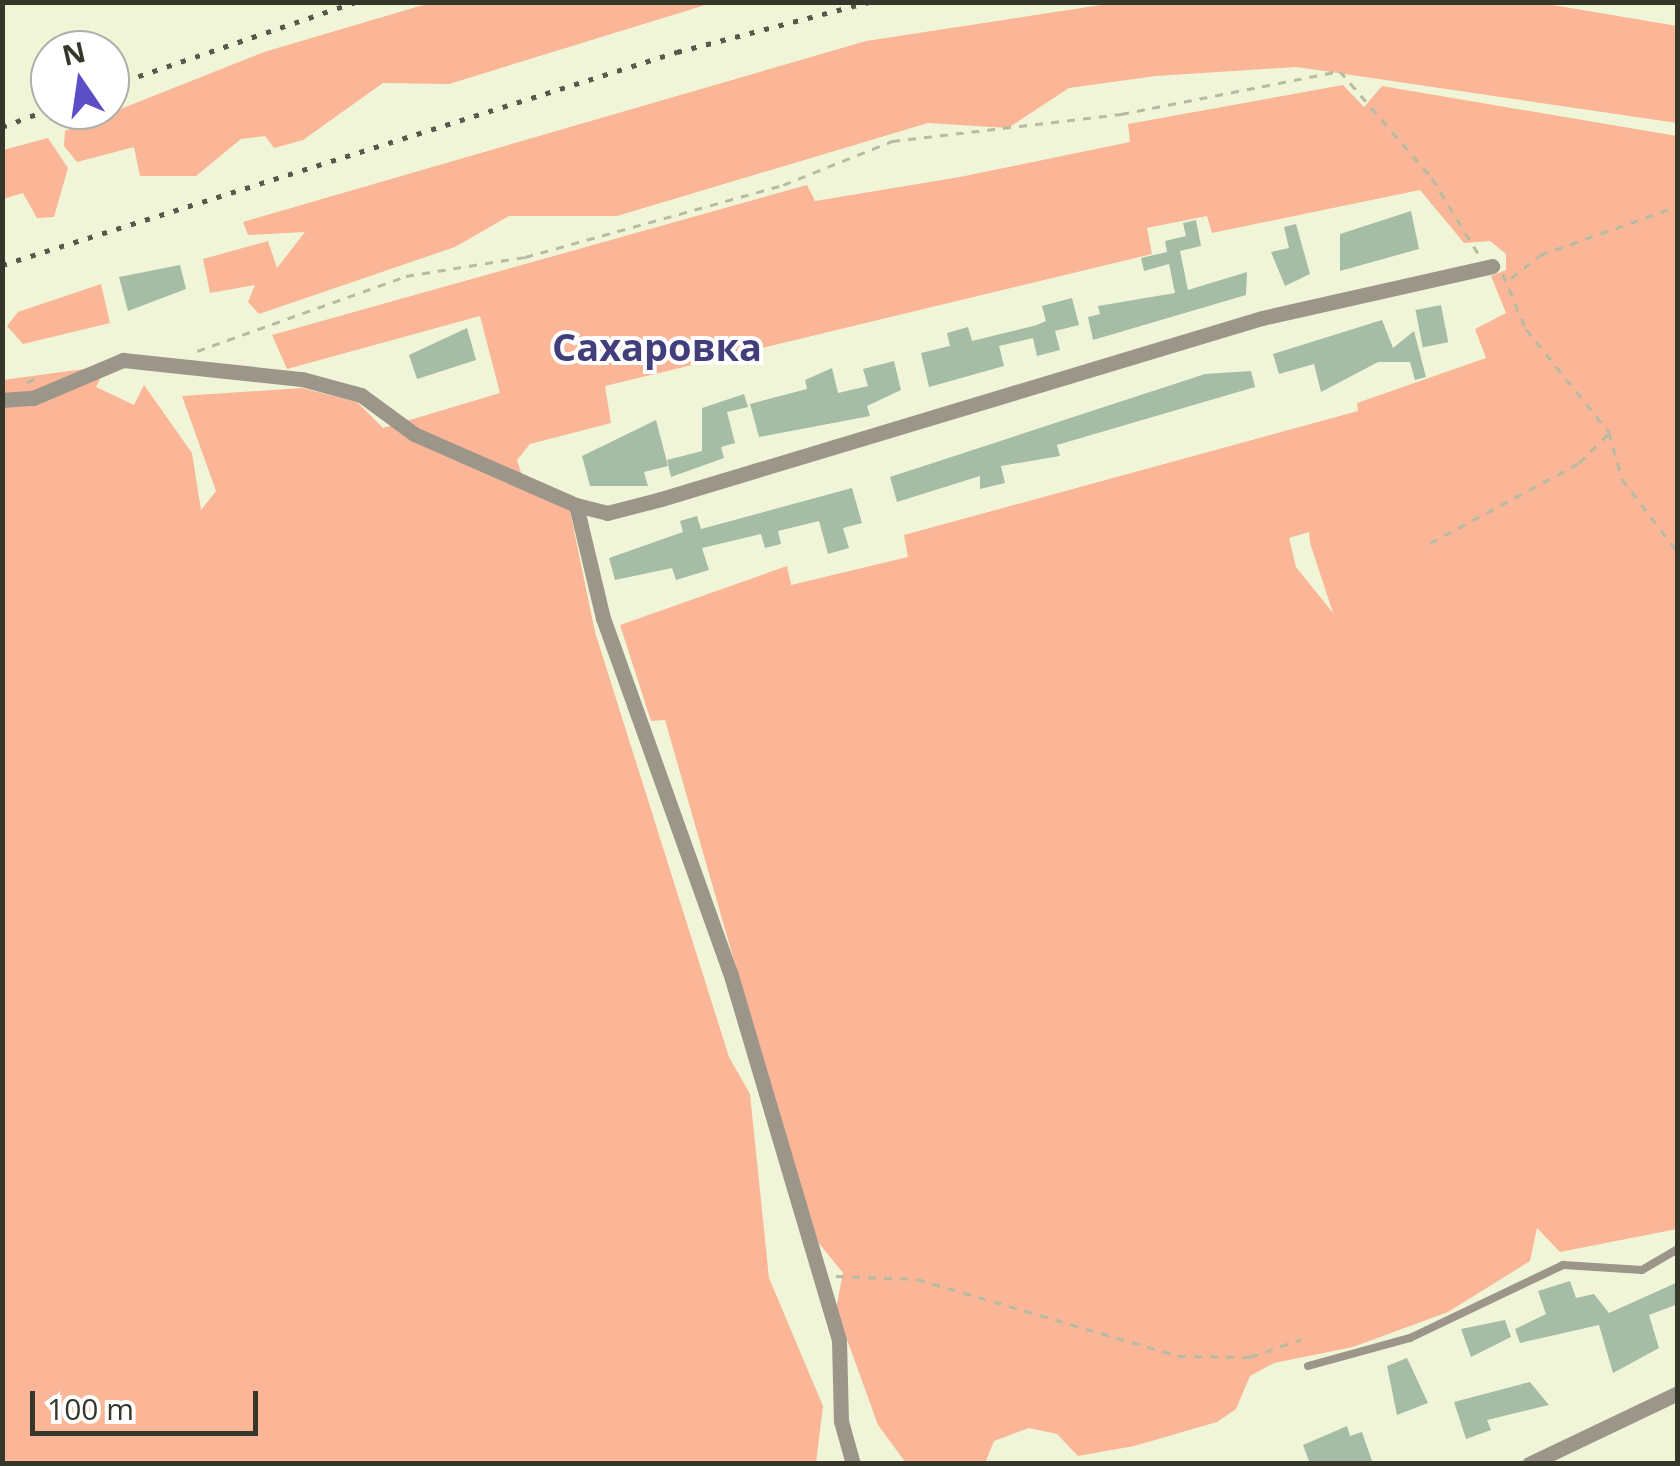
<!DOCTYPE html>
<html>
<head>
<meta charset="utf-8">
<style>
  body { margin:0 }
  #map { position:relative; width:1680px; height:1466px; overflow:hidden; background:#f1f5d7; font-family:"Open Sans",sans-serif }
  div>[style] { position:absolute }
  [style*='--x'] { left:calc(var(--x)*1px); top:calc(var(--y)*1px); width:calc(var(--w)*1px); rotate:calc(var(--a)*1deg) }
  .green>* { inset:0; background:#fab696 }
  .building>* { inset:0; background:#a5bca7; transform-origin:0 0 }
  .path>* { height:2.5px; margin-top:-1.25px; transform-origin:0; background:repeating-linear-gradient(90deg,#b8bba3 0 8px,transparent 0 16px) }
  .service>* { height:8px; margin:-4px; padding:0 4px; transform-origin:4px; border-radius:4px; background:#9c958a }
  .minor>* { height:15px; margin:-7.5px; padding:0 7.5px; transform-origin:7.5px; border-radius:7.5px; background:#9c958a }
  .rail>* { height:5px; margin-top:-2.5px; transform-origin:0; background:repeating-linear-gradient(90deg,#57594a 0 5px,transparent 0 15px) }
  span { translate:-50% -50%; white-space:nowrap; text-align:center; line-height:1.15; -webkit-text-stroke:8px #fff; paint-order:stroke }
  .quarter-label { font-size:38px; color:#413e7b; font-weight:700 }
  .frame { position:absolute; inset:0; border:5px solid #35372b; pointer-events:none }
  .north { position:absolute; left:30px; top:30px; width:100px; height:100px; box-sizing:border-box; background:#fff; border:2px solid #aeafaa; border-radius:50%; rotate:347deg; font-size:28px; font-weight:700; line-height:40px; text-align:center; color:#35372b }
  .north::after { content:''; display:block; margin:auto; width:35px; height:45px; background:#5c4ec7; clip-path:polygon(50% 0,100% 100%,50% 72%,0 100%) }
  .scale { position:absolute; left:30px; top:1391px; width:228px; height:45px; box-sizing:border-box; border:5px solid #35372b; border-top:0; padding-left:12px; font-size:30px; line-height:35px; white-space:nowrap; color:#35372b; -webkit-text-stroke:8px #fff; paint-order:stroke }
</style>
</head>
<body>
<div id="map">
  <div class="green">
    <i style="clip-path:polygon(1120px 2px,1535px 2px,1677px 26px,1677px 123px,1297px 67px,1156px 76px,1069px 88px,1008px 128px,928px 123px,617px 216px,509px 216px,455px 247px,259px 314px,248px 302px,255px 285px,210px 293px,203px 259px,268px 241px,277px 268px,305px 232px,248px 235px,243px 222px,866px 41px)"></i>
    <i style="clip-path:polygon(430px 3px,712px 3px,449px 84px,383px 83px,303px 140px,274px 148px,265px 136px,241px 139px,196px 176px,140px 176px,134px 147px,77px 162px,64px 146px,65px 131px,264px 52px)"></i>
    <i style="clip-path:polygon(evenodd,1343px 85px,1364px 107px,1382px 86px,1677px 136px,1677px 1229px,1560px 1252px,1537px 1228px,1530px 1261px,1448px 1312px,1353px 1347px,1274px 1363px,1250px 1376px,1236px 1409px,1217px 1422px,1134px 1446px,1078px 1456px,1057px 1434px,1029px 1428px,994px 1441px,985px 1463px,906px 1463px,878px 1425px,836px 1309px,843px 1273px,813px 1236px,665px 720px,651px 721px,620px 625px,787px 566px,791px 585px,908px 557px,904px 535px,1358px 411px,1357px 403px,1486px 358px,1475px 329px,1506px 313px,1491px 276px,1506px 270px,1506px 254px,1490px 241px,1464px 243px,1420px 190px,1212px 233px,1207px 216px,1147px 228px,1152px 254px,605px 386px,611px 423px,530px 444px,517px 460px,525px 485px,569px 506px,595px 632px,729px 1057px,750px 1094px,769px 1278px,823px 1406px,816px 1463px,3px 1464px,3px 380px,106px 366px,96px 387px,134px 405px,144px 385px,192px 453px,201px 510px,216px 491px,182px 396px,302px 388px,357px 402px,383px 428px,500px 393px,480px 316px,287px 369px,272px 335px,807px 185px,815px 201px,960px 177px,1130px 142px,1128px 124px,1343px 85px,1309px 532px,1310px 543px,1333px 613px,1296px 567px,1289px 538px,1309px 532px)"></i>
    <i style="clip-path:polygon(48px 138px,68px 168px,54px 217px,37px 218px,23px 193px,3px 199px,3px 150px)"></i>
    <i style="clip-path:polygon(101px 284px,110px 323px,23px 344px,7px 326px,18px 312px)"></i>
  </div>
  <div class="building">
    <i style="clip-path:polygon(1411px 211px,1419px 249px,1340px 271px,1340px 234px)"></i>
    <i style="clip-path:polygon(1196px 220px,1201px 246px,1180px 251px,1188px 290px,1247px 272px,1246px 295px,1093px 340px,1088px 317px,1100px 314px,1098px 306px,1175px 293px,1169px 264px,1144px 271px,1141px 258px,1167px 252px,1165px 241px,1186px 236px,1183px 223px)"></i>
    <i style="clip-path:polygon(1296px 224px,1310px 274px,1285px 286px,1271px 252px,1289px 248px,1284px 227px)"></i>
    <i style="clip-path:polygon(180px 265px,186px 289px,128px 311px,119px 277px)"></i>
    <i style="clip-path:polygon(1072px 298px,1079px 325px,1055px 331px,1060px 350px,1037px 356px,1033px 338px,999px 346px,1004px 366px,929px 387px,921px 353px,950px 346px,947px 333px,968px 327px,972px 341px,1037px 325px,1046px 321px,1042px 306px)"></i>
    <i style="left:1441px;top:305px;width:38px;height:26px;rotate:79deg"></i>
    <i style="clip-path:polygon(1382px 320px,1393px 348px,1414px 331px,1426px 377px,1415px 380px,1410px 362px,1378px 362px,1321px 392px,1314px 364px,1279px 374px,1273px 354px)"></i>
    <i style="clip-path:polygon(467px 328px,476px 360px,417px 379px,409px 355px)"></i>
    <i style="clip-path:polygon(894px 361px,901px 390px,867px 406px,870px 416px,759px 437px,750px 404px,807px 389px,805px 380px,832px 368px,838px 393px,868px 386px,863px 369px)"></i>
    <i style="clip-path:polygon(1251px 371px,1255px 387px,1057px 445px,1060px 456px,1001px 466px,1005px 483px,980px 489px,980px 476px,897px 502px,890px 477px,1205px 374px)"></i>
    <i style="clip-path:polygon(744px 394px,748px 407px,727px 412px,735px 443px,721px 447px,724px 458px,671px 477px,667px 460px,702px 451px,702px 408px)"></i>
    <i style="clip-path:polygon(656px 420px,668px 466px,644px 472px,648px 486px,590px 486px,582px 456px)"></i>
    <i style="clip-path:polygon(852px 488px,862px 523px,843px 528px,849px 548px,828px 554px,819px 521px,778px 531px,781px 544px,765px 548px,761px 534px,702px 548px,709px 570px,676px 580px,672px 568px,615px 580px,609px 558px,683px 532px,680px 521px,697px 516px,701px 529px)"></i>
    <i style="clip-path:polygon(1570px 1281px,1576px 1298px,1594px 1294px,1609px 1313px,1678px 1282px,1678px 1304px,1649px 1315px,1659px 1348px,1613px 1373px,1599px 1325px,1520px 1343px,1515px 1329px,1546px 1314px,1538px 1291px)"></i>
    <i style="clip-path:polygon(1505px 1320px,1511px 1337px,1471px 1357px,1461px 1329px)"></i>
    <i style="clip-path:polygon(1407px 1358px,1428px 1403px,1397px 1415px,1387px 1366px)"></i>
    <i style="clip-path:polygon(1530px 1382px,1549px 1405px,1487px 1420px,1491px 1430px,1466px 1439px,1454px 1402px)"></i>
    <i style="clip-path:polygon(1347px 1426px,1350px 1436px,1362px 1432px,1373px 1464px,1310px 1464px,1303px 1445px)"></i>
  </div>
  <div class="path">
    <i style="--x:1503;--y:274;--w:60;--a:67.3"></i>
    <i style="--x:1526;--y:329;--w:132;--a:51.1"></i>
    <i style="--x:1609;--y:432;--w:49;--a:74.5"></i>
    <i style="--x:1622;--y:479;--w:92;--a:52.5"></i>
    <i style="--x:1511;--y:278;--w:37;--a:-38"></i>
    <i style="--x:1540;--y:255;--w:146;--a:-19.5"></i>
    <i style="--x:197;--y:351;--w:222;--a:-19.7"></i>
    <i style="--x:406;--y:276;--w:121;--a:-9.1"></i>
    <i style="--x:525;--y:257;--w:268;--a:-15.6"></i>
    <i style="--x:783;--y:185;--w:118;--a:-22"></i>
    <i style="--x:892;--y:141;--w:231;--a:-6.7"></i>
    <i style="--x:1121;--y:114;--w:223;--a:-11.1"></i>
    <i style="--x:1340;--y:71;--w:141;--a:49.3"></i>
    <i style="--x:1432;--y:178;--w:88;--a:58.5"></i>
    <i style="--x:27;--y:382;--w:17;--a:-21"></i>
    <i style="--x:1430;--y:543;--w:169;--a:-28.2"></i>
    <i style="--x:1579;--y:463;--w:41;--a:-45"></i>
    <i style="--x:836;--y:1276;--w:81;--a:2.1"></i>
    <i style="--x:917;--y:1279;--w:272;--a:16.4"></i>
    <i style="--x:1178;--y:1356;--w:72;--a:0.8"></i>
    <i style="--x:1250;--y:1357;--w:54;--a:-19.4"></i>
  </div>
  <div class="service">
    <i style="--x:1308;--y:1366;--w:106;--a:-15.4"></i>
    <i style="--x:1410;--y:1338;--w:170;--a:-25.5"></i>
    <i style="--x:1563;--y:1265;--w:79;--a:3.6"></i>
    <i style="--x:1642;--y:1270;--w:42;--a:-30.3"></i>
  </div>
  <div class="minor">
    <i style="--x:2;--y:400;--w:31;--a:-4"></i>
    <i style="--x:33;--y:398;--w:98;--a:-22.9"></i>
    <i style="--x:123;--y:360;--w:180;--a:6.1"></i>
    <i style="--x:302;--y:379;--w:61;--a:15.2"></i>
    <i style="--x:361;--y:395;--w:66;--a:36.3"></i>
    <i style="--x:414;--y:434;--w:177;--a:23.7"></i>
    <i style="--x:576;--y:505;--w:116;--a:76.6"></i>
    <i style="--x:603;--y:618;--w:376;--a:70.3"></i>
    <i style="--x:730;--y:972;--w:384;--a:73.5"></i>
    <i style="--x:839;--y:1340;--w:81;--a:88.6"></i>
    <i style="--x:841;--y:1421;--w:45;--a:74.4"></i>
    <i style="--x:576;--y:505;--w:32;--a:14"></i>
    <i style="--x:607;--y:513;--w:56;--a:-14.5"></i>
    <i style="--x:661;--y:499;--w:628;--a:-16.76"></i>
    <i style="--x:1262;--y:318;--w:236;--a:-12.7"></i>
    <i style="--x:1529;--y:1464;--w:165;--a:-25.5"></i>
  </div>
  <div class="rail">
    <i style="--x:110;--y:86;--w:259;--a:-18.9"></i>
    <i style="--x:2;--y:127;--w:51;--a:-20.6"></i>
    <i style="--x:2;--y:265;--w:708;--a:-17.51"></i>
    <i style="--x:677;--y:52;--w:198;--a:-14.6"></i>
  </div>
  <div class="quarter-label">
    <span style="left:657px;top:347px">Сахаровка</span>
  </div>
  <div class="frame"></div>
  <div class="north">N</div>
  <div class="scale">100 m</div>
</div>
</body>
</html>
